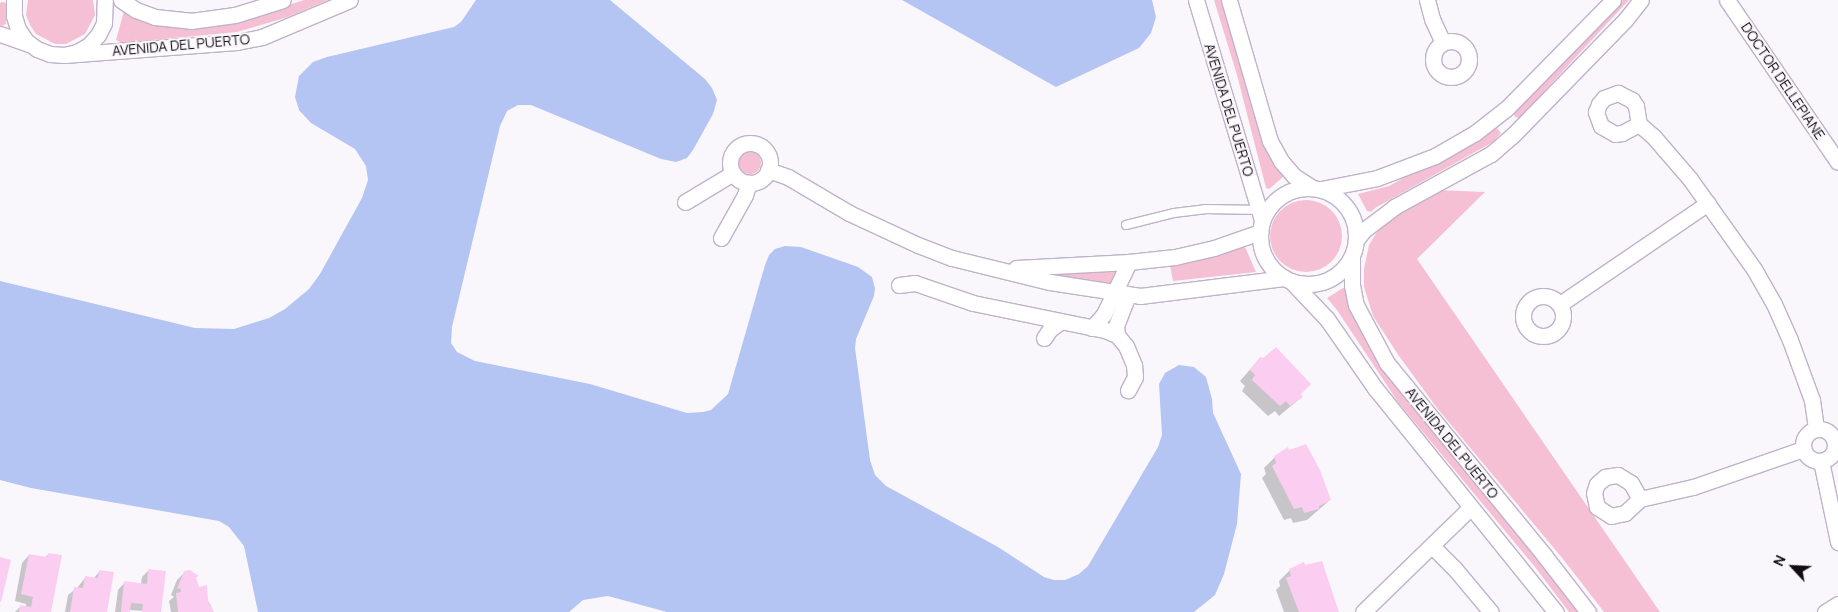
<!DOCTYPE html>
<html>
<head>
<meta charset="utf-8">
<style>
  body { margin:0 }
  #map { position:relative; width:1838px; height:612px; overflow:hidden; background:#faf7fc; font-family:Manrope,sans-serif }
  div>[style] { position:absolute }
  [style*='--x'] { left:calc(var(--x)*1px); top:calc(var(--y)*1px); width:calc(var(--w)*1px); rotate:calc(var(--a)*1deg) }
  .green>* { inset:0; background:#f5c0d3 }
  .round { border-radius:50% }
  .water>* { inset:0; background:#b4c4f3 }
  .shadow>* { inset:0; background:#0003 }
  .building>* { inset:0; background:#fbcef1 }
  .roads { filter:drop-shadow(1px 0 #c0b2ca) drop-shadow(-1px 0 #c0b2ca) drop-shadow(0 1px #c0b2ca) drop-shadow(0 -1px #c0b2ca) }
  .service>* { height:8px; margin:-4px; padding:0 4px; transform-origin:4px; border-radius:4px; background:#fff }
  .minor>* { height:15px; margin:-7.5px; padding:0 7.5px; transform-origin:7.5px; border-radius:7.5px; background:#fff }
  .minor>.ring { margin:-7.5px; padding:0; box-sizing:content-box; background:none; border:15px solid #fff; border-radius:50% }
  span { translate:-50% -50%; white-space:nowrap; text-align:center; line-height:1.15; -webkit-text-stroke:4px #faf7fc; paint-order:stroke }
  .street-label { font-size:14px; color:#120d15 }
  .north { position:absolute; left:1768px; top:542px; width:50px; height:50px; -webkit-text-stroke:4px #faf7fc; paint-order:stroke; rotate:295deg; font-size:14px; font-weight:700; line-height:20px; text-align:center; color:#120d15 }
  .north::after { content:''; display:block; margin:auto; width:18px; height:22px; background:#120d15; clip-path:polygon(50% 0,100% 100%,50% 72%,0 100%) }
</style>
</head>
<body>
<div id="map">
  <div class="green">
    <i style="clip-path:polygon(28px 0,93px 0,95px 15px,85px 34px,66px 44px,55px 44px,36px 34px,30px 25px,26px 15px)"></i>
    <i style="clip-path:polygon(304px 0,328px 0,288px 17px,237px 32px,122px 43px,116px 40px,124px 11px,168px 26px,205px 26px,232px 23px)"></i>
    <i style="clip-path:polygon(1214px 0,1223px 0,1285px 175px,1269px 189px,1266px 188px,1237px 75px)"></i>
    <i style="clip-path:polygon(1622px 0,1629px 0,1523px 114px,1519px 118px,1515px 117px,1514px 114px,1517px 110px)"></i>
    <i style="clip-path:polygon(2px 2px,6px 3px,6px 24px,2px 26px,0 26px,0 3px)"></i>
    <i style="clip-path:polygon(1496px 127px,1501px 133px,1493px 142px,1375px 208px,1371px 212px,1367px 211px,1358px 194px,1389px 186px,1490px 129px)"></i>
    <i class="round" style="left:739px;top:152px;width:22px;height:22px"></i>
    <i style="clip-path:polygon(1437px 190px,1485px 192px,1417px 259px,1660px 612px,1604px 612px,1563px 559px,1437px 408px,1399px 356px,1373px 316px,1364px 287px,1364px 269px,1369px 245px,1384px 220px)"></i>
    <i class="round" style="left:1270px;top:200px;width:72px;height:72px"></i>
    <i style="clip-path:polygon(1245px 247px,1256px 272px,1173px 281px,1170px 265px,1203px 259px)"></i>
    <i style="clip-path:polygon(1050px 271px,1118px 271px,1110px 285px,1043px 274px)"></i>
    <i style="clip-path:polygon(1343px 288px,1346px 288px,1354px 317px,1371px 347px,1404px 395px,1580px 612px,1569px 612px,1535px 567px,1398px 402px,1337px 310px,1327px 298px)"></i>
  </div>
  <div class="water">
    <i style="clip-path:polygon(476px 0,610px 0,705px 79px,712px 88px,717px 100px,713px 114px,693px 150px,687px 158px,676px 162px,661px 159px,531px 105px,518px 105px,507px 111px,500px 126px,452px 327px,451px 343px,457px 352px,475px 361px,590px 384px,687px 413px,703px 412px,711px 410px,728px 394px,765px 265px,769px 255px,775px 249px,785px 246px,801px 247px,858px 267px,872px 277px,875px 288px,874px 296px,856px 339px,855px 348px,870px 460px,875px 475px,886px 486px,998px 547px,1044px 577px,1054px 580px,1065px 580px,1079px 574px,1088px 566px,1158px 447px,1162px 435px,1159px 384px,1165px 373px,1179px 365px,1194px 367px,1206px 377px,1212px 399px,1213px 413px,1241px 474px,1237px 524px,1224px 574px,1215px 595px,1194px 612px,667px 612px,608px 596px,583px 600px,569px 612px,258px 612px,244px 546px,229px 527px,219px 521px,31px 488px,0 480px,0 281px,195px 328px,234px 329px,269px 318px,285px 309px,309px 289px,320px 274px,362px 198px,368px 180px,366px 166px,355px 149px,311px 123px,299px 110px,295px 97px,299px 76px,313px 62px,327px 57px,454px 27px,461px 22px)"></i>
    <i style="clip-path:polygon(902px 0,1152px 0,1156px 17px,1151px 33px,1139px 48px,1056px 87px)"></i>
  </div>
  <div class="shadow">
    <i style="clip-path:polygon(1260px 358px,1302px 397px,1279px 416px,1275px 411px,1268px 416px,1242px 391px,1245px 386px,1240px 381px)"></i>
    <i style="clip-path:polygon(1275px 457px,1330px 500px,1307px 520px,1293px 523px,1291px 518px,1284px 520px,1262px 478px,1266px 474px,1264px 468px)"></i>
    <i style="clip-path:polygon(49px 554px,50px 612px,15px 612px,21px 606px,26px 607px,26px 604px,15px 601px,22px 563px,29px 555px,44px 558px)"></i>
    <i style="clip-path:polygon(1322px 562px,1337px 612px,1284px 612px,1276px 590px,1280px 586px,1279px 581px,1290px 570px)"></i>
    <i style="clip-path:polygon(149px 570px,160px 612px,129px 610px,129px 612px,115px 612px,118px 590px,125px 582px,141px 584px,142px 577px)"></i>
    <i style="clip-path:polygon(100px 571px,106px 612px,65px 612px,68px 595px,77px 588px,85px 578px,93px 579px)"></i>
    <i style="clip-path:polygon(185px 572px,197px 576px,195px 578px,198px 589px,211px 605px,212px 612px,171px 612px,169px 601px,174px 597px,171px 595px,177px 580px)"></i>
  </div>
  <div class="building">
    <i style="clip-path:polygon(1276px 347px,1311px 384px,1301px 394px,1303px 397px,1290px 406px,1286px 401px,1280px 406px,1252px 380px,1255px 375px,1250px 370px,1260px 357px,1263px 358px)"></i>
    <i style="clip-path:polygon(1306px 444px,1320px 470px,1331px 500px,1319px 506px,1319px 509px,1304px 513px,1302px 507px,1294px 509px,1272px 466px,1276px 463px,1274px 456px,1288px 447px,1289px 450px)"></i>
    <i style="clip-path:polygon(48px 553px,62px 555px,51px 612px,19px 612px,20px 605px,31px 607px,33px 597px,21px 594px,29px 554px,47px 557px)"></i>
    <i style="clip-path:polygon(0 557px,11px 560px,1px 602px,0 602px)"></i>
    <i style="clip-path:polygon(1322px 561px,1339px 612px,1299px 612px,1286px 578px,1291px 576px,1289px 569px,1304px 562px,1305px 565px)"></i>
    <i style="clip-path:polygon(148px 569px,166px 571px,161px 612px,142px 612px,143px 604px,131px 603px,130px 612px,121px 612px,124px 581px,147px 584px)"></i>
    <i style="clip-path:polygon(99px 570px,114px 572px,107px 612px,70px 612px,74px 587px,83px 588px,85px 576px,98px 578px)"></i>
    <i style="clip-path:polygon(190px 570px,199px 576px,196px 577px,199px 587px,207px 585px,208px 600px,214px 612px,178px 612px,176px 593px,181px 592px,180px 588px,177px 589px,184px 571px)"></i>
  </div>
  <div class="roads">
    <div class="service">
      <i style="--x:1126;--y:225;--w:49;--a:-14"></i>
      <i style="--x:1174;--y:213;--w:31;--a:-7"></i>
      <i style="--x:1205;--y:209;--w:55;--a:1"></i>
    </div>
    <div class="minor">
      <i style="--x:14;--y:0;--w:16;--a:90"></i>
      <i style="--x:14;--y:16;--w:14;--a:73"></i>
      <i style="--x:18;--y:29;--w:14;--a:56"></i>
      <i style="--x:26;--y:41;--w:14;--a:36"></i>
      <i style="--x:37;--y:49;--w:14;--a:21"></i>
      <i style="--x:50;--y:54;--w:14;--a:4"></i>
      <i style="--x:64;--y:55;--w:13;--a:-13"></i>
      <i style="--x:77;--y:52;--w:14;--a:-30"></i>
      <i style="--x:89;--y:45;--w:13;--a:-48"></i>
      <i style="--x:98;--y:35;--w:13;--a:-63"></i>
      <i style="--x:104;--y:23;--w:23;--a:-88"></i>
      <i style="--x:121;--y:0;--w:18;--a:34"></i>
      <i style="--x:136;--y:10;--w:20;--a:20"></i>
      <i style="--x:155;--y:17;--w:36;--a:6"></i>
      <i style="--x:191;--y:21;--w:44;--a:-7.8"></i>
      <i style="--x:235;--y:15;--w:50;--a:-17.4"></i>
      <i style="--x:1196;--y:0;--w:230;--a:73.3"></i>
      <i style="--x:1229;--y:0;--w:147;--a:73.8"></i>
      <i style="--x:1270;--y:141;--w:23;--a:61"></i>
      <i style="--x:1281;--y:161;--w:20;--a:49"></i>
      <i style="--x:1294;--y:176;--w:20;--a:33"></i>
      <i style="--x:1427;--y:0;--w:20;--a:75"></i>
      <i style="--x:1432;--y:19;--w:26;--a:65"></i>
      <i style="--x:1727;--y:0;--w:196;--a:55.6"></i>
      <i style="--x:0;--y:34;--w:31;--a:19"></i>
      <i class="ring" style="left:1433px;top:41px;width:21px;height:21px"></i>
      <i style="--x:64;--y:55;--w:173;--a:-4.3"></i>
      <i style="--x:237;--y:42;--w:25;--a:-11"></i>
      <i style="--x:262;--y:37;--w:95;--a:-22.8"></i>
      <i style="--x:1618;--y:93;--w:16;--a:27"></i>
      <i style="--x:1632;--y:100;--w:7;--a:56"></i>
      <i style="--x:1636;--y:106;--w:18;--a:81"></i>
      <i style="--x:1639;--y:124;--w:19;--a:152"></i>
      <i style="--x:1622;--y:133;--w:7;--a:172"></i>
      <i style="--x:1615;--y:134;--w:16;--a:-150"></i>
      <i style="--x:1601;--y:126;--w:15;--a:-110"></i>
      <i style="--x:1596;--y:112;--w:9;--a:-69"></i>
      <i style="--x:1599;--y:104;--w:8;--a:-50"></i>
      <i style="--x:1604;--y:98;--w:15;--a:-20"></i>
      <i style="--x:1639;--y:124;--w:18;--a:41"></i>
      <i style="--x:1653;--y:136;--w:57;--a:49.3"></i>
      <i style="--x:1690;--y:179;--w:110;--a:54.6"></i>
      <i style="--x:1754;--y:269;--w:40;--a:60.3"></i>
      <i style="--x:1774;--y:304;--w:39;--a:66"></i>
      <i style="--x:1790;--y:340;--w:64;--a:69.9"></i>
      <i style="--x:1812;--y:400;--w:29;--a:82"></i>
      <i class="ring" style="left:730px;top:143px;width:25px;height:25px"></i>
      <i style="--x:768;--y:170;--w:21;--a:19"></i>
      <i style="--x:788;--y:177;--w:71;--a:30.5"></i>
      <i style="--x:849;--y:213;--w:76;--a:24.9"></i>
      <i style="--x:918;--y:245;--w:36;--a:21"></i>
      <i style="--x:952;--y:258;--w:101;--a:13.8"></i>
      <i style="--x:1050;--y:282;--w:91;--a:8.8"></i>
      <i style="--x:1140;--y:296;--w:145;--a:-7.1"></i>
      <i class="ring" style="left:1260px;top:188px;width:81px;height:81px"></i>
      <i style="--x:1321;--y:189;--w:57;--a:-11.1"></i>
      <i style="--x:1377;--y:178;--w:62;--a:-20.8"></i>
      <i style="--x:1435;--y:156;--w:46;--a:-29.9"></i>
      <i style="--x:1475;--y:133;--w:41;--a:-38"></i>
      <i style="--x:1507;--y:108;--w:151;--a:-45.5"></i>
      <i style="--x:685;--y:202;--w:56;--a:-31.1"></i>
      <i style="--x:721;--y:238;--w:49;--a:-60.8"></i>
      <i style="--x:745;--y:195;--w:13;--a:-72"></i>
      <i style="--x:1356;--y:240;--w:13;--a:-51"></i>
      <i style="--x:1364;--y:230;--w:38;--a:-37"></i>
      <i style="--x:1394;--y:207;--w:111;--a:-28.7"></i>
      <i style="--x:1491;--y:154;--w:28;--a:-41"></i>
      <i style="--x:1512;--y:136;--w:163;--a:-45.7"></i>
      <i style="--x:1626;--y:19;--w:24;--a:-52"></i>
      <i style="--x:1352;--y:256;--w:29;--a:90"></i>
      <i style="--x:1352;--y:285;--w:20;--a:79"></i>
      <i style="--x:1356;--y:305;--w:66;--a:61.9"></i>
      <i style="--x:1387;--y:363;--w:248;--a:50.7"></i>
      <i style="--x:1544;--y:555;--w:72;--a:52.3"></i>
      <i style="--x:1016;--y:268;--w:113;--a:-3"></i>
      <i style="--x:1129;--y:262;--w:46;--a:-6.2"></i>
      <i style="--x:1175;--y:257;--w:40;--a:-13"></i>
      <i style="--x:1214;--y:248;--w:49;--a:-19.2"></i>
      <i style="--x:1291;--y:281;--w:52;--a:46.5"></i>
      <i style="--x:1327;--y:319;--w:84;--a:55.2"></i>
      <i style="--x:1375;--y:388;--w:288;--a:51.1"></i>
      <i style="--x:899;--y:285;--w:16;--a:-7"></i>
      <i style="--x:915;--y:283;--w:61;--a:19"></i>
      <i style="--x:973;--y:303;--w:135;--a:11.6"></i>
      <i style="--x:1105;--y:330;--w:13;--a:23"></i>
      <i style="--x:1117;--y:335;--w:14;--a:51"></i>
      <i style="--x:1126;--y:346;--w:21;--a:67"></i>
      <i style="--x:1134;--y:365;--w:12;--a:85"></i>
      <i style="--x:1135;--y:377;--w:15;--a:118"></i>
      <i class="ring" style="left:1523px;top:296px;width:25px;height:25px"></i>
      <i style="--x:1560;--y:304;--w:179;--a:-34.3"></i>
      <i style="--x:1092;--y:328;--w:18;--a:-49"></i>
      <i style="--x:1104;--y:314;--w:58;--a:-64.3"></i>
      <i style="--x:1117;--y:335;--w:9;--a:-96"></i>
      <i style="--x:1116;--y:326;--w:33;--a:-69"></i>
      <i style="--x:1044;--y:338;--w:11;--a:-56"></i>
      <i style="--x:1050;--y:329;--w:12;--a:-35"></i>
      <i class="ring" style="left:1803px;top:429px;width:17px;height:17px"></i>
      <i style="--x:1821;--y:461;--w:83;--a:78.1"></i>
      <i style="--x:1618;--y:475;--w:15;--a:32"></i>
      <i style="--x:1631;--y:483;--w:18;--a:61"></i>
      <i style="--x:1640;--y:499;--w:21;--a:137"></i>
      <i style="--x:1625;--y:513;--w:14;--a:168"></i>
      <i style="--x:1611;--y:516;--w:17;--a:-147"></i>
      <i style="--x:1597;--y:507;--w:14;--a:-102"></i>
      <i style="--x:1594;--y:493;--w:9;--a:-72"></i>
      <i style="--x:1597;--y:484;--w:11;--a:-41"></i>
      <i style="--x:1605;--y:477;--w:13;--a:-9"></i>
      <i style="--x:1640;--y:499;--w:54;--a:-12.8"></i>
      <i style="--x:1693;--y:487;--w:116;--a:-19.1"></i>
      <i style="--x:1432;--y:546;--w:33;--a:45"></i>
      <i style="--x:1455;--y:569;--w:56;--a:50.1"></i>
      <i style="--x:1363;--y:612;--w:149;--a:-44.2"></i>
      <i style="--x:1825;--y:612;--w:15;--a:-32"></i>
    </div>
  </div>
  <div class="street-label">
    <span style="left:181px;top:45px;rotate:-5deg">AVENIDA DEL PUERTO</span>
    <span style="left:1783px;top:81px;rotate:56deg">DOCTOR DELLEPIANE</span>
    <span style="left:1229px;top:110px;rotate:73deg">AVENIDA DEL PUERTO</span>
    <span style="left:1452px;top:443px;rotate:51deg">AVENIDA DEL PUERTO</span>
  </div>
  <div class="north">N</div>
</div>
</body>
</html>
